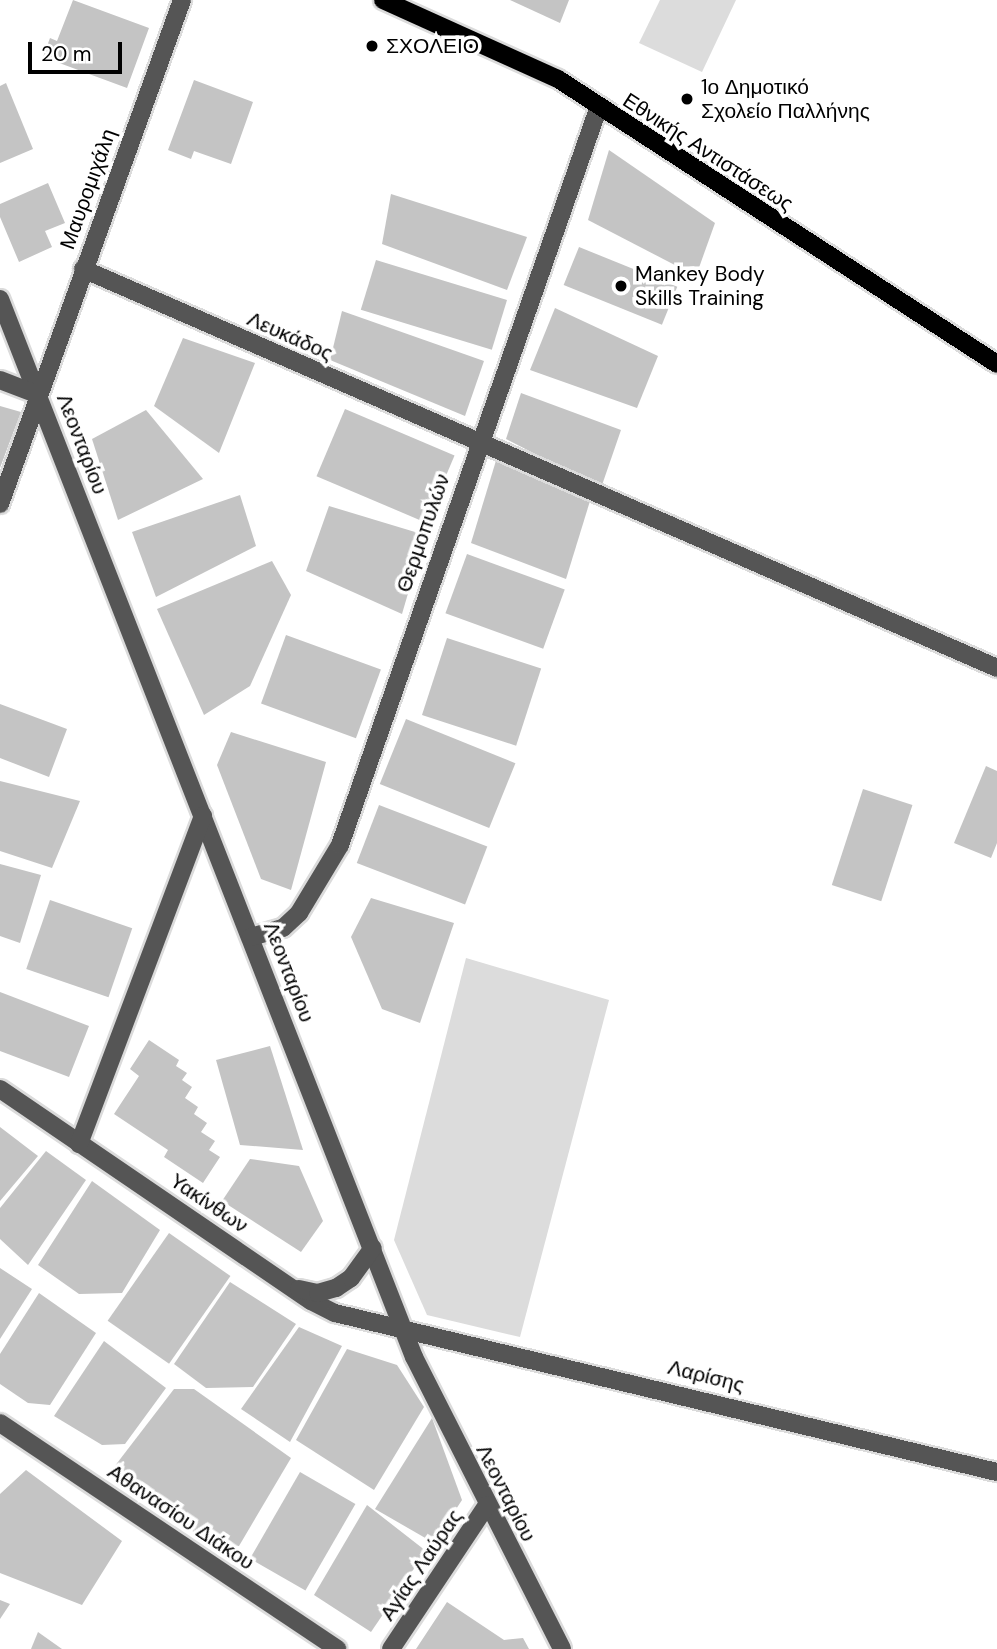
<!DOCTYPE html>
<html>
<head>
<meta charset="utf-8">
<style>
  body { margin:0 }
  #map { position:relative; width:997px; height:1649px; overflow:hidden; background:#fff; font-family:"DM Sans",sans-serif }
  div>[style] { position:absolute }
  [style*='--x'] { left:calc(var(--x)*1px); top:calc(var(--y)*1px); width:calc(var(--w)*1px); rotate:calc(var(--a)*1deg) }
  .green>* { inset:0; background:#dcdcdc }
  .building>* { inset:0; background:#c4c4c4; transform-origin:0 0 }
  .roads { filter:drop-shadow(2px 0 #dbdbdb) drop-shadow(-2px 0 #dbdbdb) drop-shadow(0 2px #dbdbdb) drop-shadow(0 -2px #dbdbdb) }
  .minor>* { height:18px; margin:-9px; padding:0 9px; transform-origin:9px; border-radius:9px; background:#555 }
  .major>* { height:18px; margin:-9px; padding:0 9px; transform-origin:9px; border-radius:9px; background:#000 }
  .dots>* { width:19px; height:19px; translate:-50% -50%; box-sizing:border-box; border:4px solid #fff; border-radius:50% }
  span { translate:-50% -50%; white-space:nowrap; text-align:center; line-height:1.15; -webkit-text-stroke:7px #fff; paint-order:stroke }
  .poi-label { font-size:21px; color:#000 }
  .left { translate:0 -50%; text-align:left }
  .street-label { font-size:21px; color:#000 }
  .scale { position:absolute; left:28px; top:42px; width:94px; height:32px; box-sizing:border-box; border:4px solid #000; border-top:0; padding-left:9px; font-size:21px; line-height:24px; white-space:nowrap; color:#000; -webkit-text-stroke:5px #fff; paint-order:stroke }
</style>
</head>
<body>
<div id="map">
  <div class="green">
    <i style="clip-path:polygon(660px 0,736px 0,702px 72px,639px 43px)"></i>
    <i style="clip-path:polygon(466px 958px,609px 1000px,520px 1337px,427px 1315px,394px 1240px)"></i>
  </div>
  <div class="building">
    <i style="clip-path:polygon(73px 0,149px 28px,127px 88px,43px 57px,50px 38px,57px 41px)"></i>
    <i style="clip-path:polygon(510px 0,569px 0,560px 23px)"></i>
    <i style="clip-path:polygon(194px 80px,253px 102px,231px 164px,194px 151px,191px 159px,168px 150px)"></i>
    <i style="clip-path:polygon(6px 83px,33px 149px,0 163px,0 86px)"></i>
    <i style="clip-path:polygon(609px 150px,715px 223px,696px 276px,588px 220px)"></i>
    <i style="clip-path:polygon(48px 183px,65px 223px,45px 231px,52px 247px,19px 262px,0 217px,0 204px)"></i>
    <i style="clip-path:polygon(391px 194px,527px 237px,507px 290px,382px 244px)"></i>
    <i style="left:579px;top:247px;width:106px;height:41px;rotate:22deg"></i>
    <i style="left:376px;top:260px;width:137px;height:52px;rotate:17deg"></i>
    <i style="clip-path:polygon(555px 308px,658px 356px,637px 408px,530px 370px)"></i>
    <i style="clip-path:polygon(342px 311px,484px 361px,465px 416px,330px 360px)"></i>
    <i style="clip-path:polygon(183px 338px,255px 363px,219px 453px,154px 406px)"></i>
    <i style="clip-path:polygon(521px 393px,621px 430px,601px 488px,506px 439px)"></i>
    <i style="clip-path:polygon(0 406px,21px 412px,0 468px)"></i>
    <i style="left:345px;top:409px;width:119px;height:73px;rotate:23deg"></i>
    <i style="clip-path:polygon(146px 410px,203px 479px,118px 520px,92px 439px)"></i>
    <i style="clip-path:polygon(498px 454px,590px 501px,566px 579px,471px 543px)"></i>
    <i style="clip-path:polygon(240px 495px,256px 546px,156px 597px,132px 532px)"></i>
    <i style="clip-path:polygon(329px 506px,425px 535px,402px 614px,306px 571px)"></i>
    <i style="left:467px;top:554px;width:104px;height:63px;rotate:20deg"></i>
    <i style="clip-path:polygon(272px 561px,291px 595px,250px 686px,204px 715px,157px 609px)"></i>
    <i style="left:286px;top:635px;width:101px;height:73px;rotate:20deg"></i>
    <i style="left:447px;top:638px;width:99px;height:81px;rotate:18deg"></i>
    <i style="clip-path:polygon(0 704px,67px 729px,49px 777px,0 758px)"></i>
    <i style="left:406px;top:719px;width:118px;height:70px;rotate:22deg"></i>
    <i style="clip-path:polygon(231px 732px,326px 762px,291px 890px,261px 879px,217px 765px)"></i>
    <i style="clip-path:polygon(986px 766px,997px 771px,997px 843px,991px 858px,954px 843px)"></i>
    <i style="clip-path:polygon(0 781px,80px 801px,52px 868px,0 851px)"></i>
    <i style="left:863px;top:789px;width:52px;height:101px;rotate:18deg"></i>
    <i style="left:379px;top:805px;width:116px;height:62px;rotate:21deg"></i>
    <i style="clip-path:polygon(0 864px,41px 875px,20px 943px,0 936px)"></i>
    <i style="clip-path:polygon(371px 898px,454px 923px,420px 1023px,382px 1009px,351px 937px)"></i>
    <i style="left:50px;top:900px;width:87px;height:73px;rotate:19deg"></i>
    <i style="clip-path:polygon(0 992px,89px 1026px,69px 1077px,0 1051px)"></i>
    <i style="clip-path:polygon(149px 1040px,179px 1060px,176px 1066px,187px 1073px,182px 1080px,192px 1087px,185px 1098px,198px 1107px,194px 1114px,207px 1123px,201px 1132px,215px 1141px,209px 1150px,220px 1157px,203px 1183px,164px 1157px,168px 1150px,114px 1114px,139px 1076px,130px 1069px)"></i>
    <i style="clip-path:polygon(270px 1046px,303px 1150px,240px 1145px,216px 1060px)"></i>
    <i style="clip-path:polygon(0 1127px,38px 1156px,0 1201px)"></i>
    <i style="clip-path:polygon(46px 1151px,86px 1180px,28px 1265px,0 1239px,0 1208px)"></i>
    <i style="clip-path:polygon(250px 1159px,299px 1166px,323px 1221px,301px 1252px,222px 1201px)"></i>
    <i style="clip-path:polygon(92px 1181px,160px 1230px,122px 1293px,79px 1294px,38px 1265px)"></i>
    <i style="left:169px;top:1233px;width:75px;height:107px;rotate:35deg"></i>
    <i style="clip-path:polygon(0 1268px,32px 1289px,0 1339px)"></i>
    <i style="clip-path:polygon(230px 1282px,296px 1324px,253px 1387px,206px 1388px,174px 1364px)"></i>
    <i style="clip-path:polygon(39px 1293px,96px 1333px,50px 1405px,28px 1403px,0 1384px,0 1354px)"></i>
    <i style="clip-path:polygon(299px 1327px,342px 1346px,290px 1442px,241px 1409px)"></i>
    <i style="clip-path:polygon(104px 1341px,166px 1388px,125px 1444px,102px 1445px,54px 1416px)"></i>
    <i style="clip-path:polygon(347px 1349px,397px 1365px,424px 1407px,374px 1490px,296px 1440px)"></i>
    <i style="clip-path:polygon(174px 1389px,194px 1389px,291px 1458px,239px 1546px,214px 1547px,111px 1471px)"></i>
    <i style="clip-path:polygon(432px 1418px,462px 1500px,434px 1543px,375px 1509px)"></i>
    <i style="clip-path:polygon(26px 1470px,122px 1541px,82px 1605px,0 1573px,0 1494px)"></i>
    <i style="left:300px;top:1472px;width:64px;height:100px;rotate:30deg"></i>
    <i style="clip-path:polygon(367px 1505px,426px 1551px,371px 1632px,314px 1595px)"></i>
    <i style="clip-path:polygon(0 1600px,10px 1604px,0 1619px)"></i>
    <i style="clip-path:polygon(447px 1602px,504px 1640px,523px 1638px,529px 1649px,416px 1649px)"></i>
    <i style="clip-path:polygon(38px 1632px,62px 1649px,31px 1649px)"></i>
  </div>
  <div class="roads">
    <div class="minor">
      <i style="--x:83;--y:269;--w:997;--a:23.58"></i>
      <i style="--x:0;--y:299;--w:1136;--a:68.63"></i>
      <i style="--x:414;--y:1357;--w:327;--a:63.1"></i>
      <i style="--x:0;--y:380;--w:40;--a:21"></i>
      <i style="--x:0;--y:504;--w:536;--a:-70.14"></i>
      <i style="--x:251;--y:937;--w:33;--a:-16"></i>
      <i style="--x:283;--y:928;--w:22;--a:-43"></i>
      <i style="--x:299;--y:913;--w:79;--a:-58.9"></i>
      <i style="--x:340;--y:845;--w:780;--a:-70.68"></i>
      <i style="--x:0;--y:1089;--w:376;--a:34.3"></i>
      <i style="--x:311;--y:1301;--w:27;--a:27"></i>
      <i style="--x:335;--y:1313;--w:681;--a:13.51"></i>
      <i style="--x:79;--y:1144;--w:351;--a:-69.3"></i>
      <i style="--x:299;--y:1289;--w:19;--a:12"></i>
      <i style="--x:318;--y:1293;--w:19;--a:-16"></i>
      <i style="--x:336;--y:1288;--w:18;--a:-34"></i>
      <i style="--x:351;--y:1278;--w:37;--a:-54"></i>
      <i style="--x:0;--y:1423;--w:406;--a:33.8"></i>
      <i style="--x:391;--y:1649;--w:173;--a:-56.3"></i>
    </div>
    <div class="major">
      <i style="--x:383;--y:0;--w:192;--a:24.3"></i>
      <i style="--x:558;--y:79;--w:523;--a:32.99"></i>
    </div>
  </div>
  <div class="dots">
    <i style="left:372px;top:46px;background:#000"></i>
    <i style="left:687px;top:99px;background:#000"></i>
    <i style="left:621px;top:286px;background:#000"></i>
  </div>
  <div class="poi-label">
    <span class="left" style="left:386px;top:46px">ΣΧΟΛΕΙΟ</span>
    <span class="left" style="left:701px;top:99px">1ο Δημοτικό<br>Σχολείο Παλλήνης</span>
    <span class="left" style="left:635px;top:286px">Mankey Body<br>Skills Training</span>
  </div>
  <div class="street-label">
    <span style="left:708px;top:152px;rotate:33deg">Εθνικής Αντιστάσεως</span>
    <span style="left:88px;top:189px;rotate:-70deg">Μαυρομιχάλη</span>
    <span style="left:290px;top:336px;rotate:24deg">Λευκάδος</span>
    <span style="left:82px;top:444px;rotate:69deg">Λεονταρίου</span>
    <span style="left:423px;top:533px;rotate:-71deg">Θερμοπυλών</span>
    <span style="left:289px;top:972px;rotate:69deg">Λεονταρίου</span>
    <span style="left:209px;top:1203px;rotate:34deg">Υακίνθων</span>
    <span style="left:706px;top:1376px;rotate:14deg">Λαρίσης</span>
    <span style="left:506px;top:1493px;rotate:63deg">Λεονταρίου</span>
    <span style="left:181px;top:1517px;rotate:34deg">Αθανασίου Διάκου</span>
    <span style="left:421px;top:1565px;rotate:-56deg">Αγίας Λαύρας</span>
  </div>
  <div class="scale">20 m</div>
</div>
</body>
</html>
